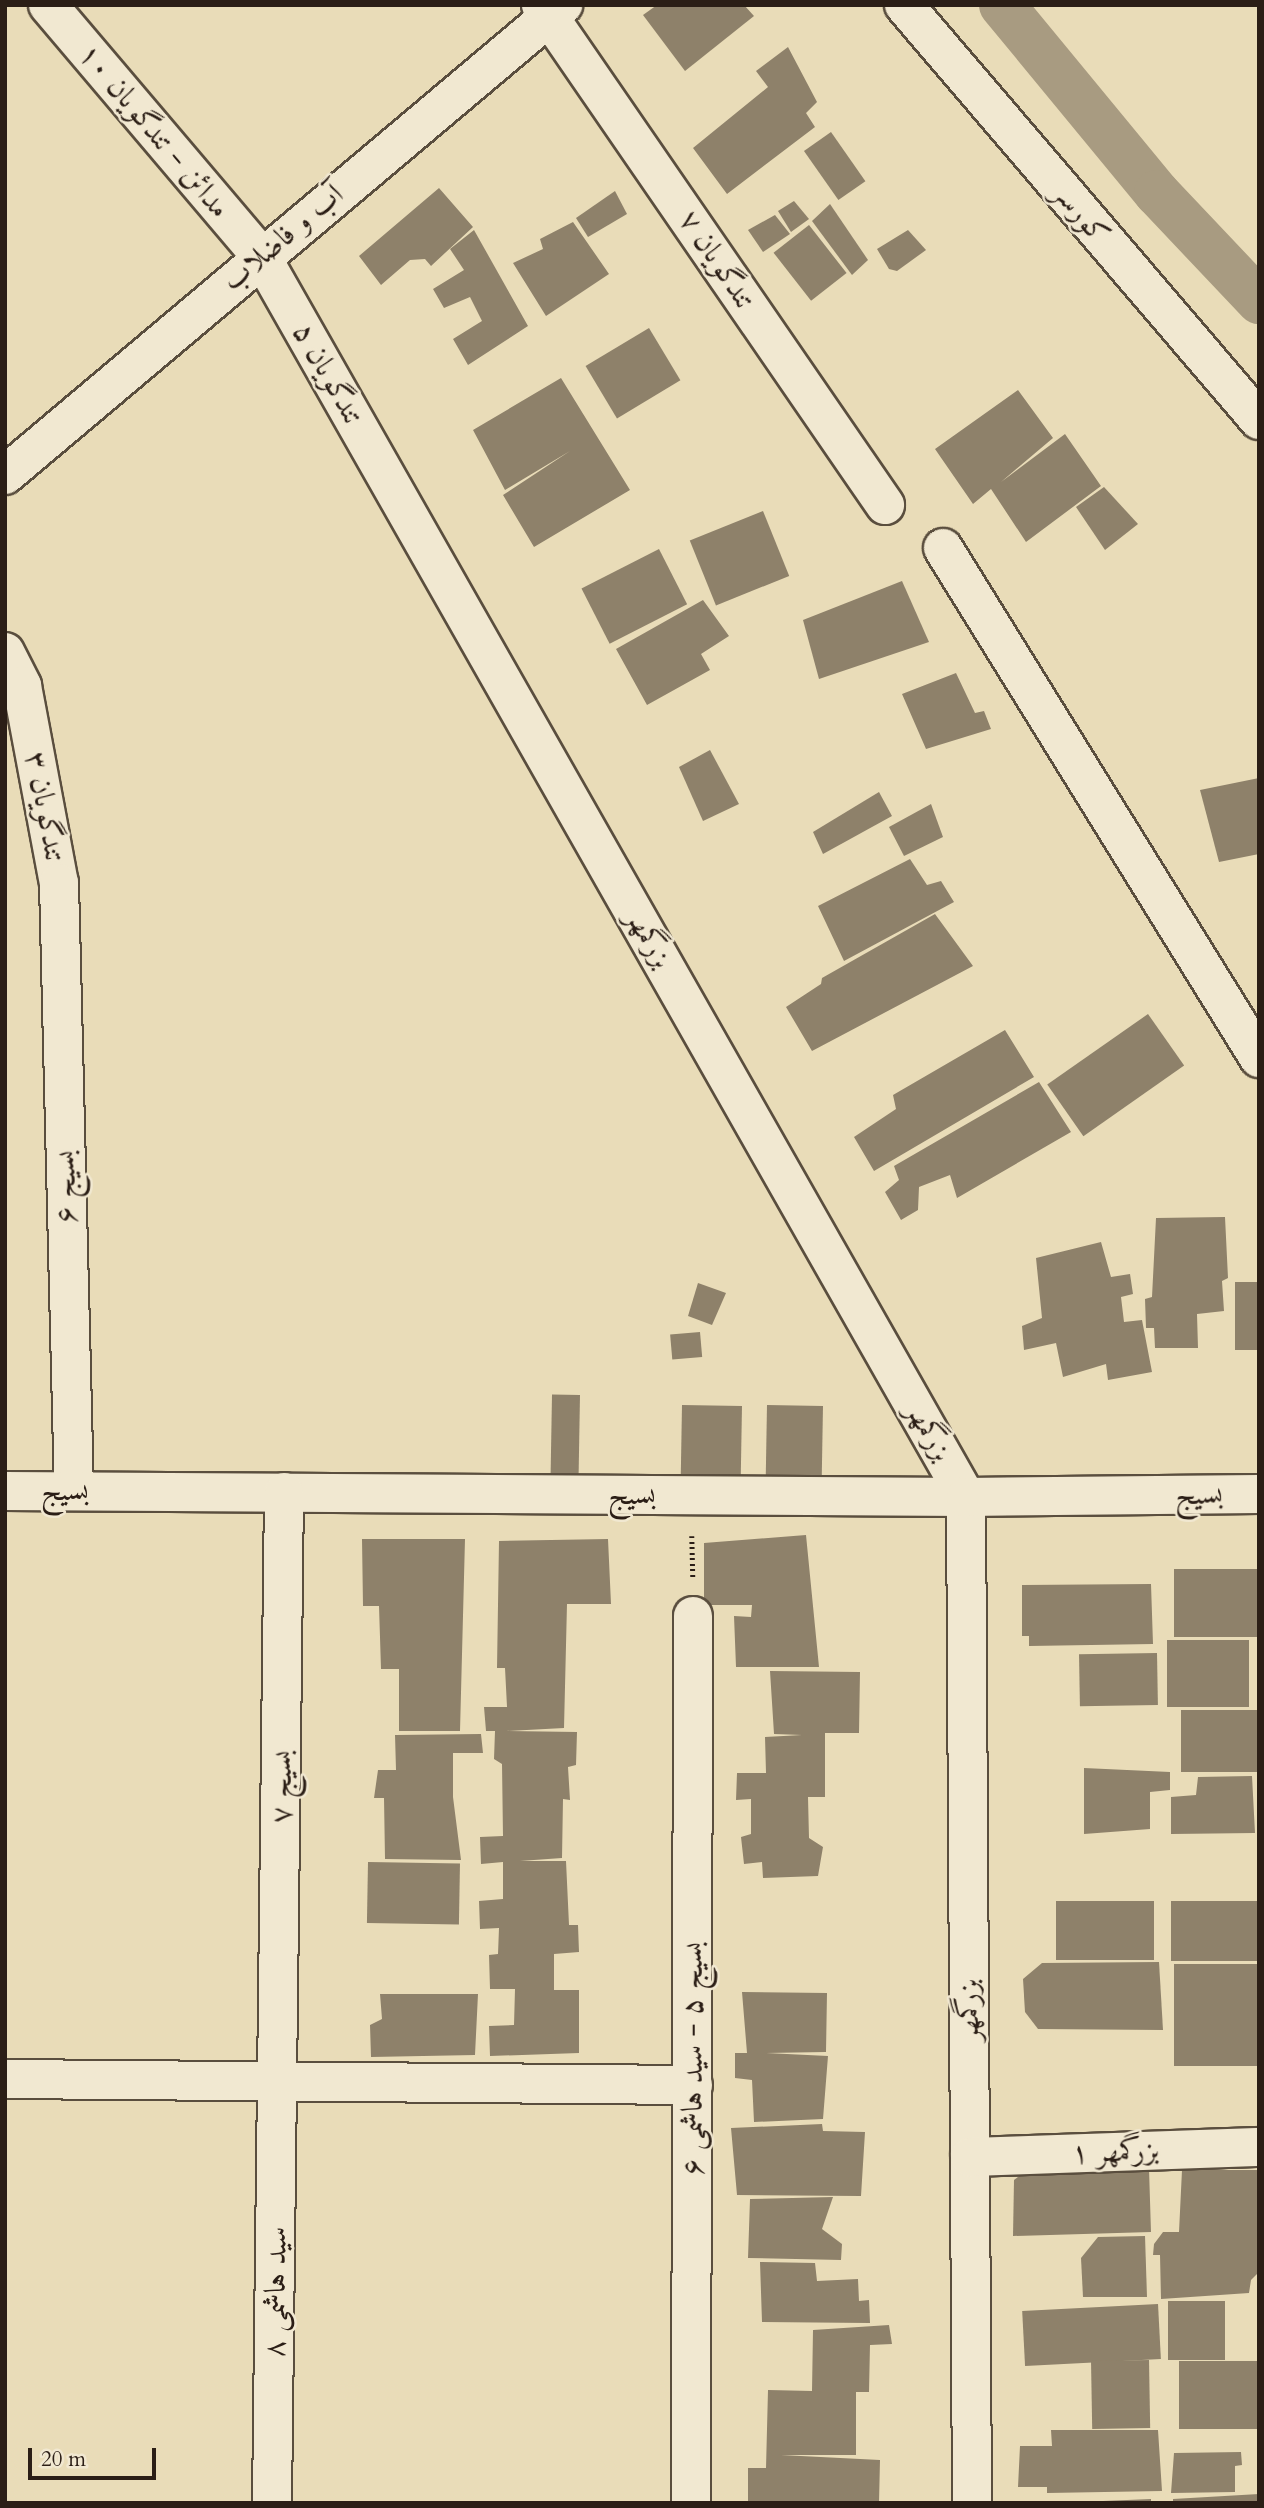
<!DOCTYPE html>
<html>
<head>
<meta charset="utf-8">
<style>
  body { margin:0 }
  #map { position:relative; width:1264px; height:2508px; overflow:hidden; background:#e9dcb8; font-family:Cardo,Amiri,serif }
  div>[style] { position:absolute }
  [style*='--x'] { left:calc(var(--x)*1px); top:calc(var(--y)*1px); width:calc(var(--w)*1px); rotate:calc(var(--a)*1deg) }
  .canal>* { height:46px; margin:-23px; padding:0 23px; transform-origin:23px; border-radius:23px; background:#a89b81 }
  .building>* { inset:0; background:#8e816a; transform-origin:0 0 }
  .path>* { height:4.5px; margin-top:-2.25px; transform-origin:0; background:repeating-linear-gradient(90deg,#2b1e16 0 2px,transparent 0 5.5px) }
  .roads { filter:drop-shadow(2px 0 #5a4e3e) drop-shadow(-2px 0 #5a4e3e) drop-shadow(0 2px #5a4e3e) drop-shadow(0 -2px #5a4e3e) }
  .minor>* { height:38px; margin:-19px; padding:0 19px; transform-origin:19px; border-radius:19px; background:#f1e8d1 }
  span { translate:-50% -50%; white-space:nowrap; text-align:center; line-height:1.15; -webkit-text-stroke:5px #f1e8d1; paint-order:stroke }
  .street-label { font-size:30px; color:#2b1e16 }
  .frame { position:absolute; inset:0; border:7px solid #2b1e16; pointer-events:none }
  .scale { position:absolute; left:28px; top:2448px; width:128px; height:32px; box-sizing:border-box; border:4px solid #2b1e16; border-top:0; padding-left:9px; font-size:21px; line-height:24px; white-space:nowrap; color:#2b1e16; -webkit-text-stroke:5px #f1e8d1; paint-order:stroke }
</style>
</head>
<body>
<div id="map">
  <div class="canal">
    <i style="--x:1002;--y:5;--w:244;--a:50.5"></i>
    <i style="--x:1157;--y:193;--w:149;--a:46.6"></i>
  </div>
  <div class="building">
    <i style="clip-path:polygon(657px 5px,744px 5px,754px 16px,685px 71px,643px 15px)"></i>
    <i style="clip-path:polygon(788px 47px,817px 102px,806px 113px,815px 127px,727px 194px,693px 148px,768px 87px,756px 71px)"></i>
    <i style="left:831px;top:132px;width:60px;height:33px;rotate:55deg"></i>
    <i style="clip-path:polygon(439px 188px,473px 227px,431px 266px,425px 259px,410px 260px,381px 285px,359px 256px)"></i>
    <i style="clip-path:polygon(615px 191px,627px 214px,588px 237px,576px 218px)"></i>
    <i style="clip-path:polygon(794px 201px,809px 219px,791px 232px,778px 211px)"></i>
    <i style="clip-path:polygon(830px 204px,868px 260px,852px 275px,812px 221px)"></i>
    <i style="clip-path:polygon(775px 215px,790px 234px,763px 252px,748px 230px)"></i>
    <i style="clip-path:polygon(573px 222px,609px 274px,546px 316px,513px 263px,543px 249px,540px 239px)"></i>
    <i style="left:809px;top:225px;width:61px;height:45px;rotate:52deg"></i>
    <i style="clip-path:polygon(474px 230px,528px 326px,468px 365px,453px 339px,482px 321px,470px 297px,444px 308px,433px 289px,464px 270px,450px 249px)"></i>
    <i style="clip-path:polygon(908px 230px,926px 250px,897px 271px,889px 269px,877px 249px)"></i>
    <i style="left:649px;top:328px;width:61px;height:74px;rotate:59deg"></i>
    <i style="clip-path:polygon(561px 378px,630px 490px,534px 547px,503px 495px,570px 451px,505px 490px,473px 430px)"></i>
    <i style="clip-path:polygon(1018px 390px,1053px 438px,1001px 482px,1065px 434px,1101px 486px,1026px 542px,991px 489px,973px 504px,935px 449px)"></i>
    <i style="clip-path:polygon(1104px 487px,1138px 524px,1105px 550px,1076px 507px)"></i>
    <i style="left:763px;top:511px;width:70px;height:79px;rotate:68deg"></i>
    <i style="left:659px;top:549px;width:62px;height:87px;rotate:63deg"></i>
    <i style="clip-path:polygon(902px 581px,929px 642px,819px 679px,803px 620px)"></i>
    <i style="clip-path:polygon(703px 600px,729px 636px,701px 654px,710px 670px,647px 705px,616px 649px)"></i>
    <i style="clip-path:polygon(956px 673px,975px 713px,984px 711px,991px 729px,926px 749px,902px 694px)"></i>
    <i style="clip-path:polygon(710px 750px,739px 804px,703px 821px,679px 767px)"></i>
    <i style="clip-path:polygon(1259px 778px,1259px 854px,1219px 862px,1200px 790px)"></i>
    <i style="clip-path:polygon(879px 792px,892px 816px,823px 854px,813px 832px)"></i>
    <i style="clip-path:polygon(931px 804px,943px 837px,904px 856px,889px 827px)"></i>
    <i style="clip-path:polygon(910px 859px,927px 885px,941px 881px,954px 902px,844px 961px,818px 906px)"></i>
    <i style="clip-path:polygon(935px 914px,973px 966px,812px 1051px,786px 1007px,821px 984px,822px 978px)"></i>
    <i style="left:1148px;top:1014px;width:63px;height:123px;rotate:55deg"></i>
    <i style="clip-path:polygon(1005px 1030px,1034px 1077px,874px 1171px,854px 1137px,896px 1109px,893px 1095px)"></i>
    <i style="clip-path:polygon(1039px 1082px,1071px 1132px,957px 1198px,950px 1175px,919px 1187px,918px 1210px,901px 1220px,885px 1192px,899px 1180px,894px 1166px)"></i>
    <i style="clip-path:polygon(1225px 1217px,1228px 1278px,1222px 1281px,1224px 1311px,1197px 1314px,1198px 1348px,1155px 1348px,1154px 1328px,1146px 1328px,1145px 1299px,1152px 1297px,1156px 1218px)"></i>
    <i style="clip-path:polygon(1101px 1242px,1111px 1277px,1130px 1274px,1133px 1294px,1121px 1297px,1124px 1322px,1142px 1320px,1152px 1372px,1108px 1380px,1106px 1364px,1063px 1377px,1056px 1343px,1024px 1350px,1022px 1326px,1042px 1318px,1036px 1258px)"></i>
    <i style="left:1259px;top:1282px;width:68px;height:24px;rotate:90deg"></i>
    <i style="clip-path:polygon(698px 1283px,726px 1293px,712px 1325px,688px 1316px)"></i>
    <i style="left:700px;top:1332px;width:25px;height:30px;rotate:85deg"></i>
    <i style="left:580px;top:1395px;width:90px;height:28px;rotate:91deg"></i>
    <i style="left:682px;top:1405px;width:60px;height:85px;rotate:1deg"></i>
    <i style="left:767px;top:1405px;width:56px;height:84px;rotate:1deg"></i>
    <i style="clip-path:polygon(806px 1535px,819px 1667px,736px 1667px,734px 1616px,751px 1617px,752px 1605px,704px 1605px,704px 1543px)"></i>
    <i style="clip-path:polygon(362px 1539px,465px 1539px,460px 1731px,399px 1731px,399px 1669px,381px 1669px,379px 1606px,363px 1606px)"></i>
    <i style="clip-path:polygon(608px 1539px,611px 1604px,567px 1604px,564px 1728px,506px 1731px,577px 1732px,576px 1765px,568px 1767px,570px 1800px,563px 1799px,562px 1858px,520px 1861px,566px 1861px,569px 1925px,578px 1925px,579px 1952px,554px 1954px,554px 1990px,579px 1990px,579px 2053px,490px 2056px,489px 2026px,514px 2025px,515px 1989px,490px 1989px,489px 1955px,498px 1954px,499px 1928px,480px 1929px,479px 1901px,503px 1899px,503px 1862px,481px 1864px,480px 1837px,503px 1836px,502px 1764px,494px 1759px,495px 1731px,486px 1731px,484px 1707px,507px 1707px,505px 1668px,497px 1668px,499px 1541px)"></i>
    <i style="left:1174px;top:1569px;width:85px;height:68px"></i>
    <i style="clip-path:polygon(1151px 1584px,1153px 1644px,1029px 1646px,1029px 1636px,1022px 1636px,1022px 1585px)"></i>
    <i style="left:1167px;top:1640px;width:82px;height:67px"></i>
    <i style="left:1157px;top:1653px;width:52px;height:78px;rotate:89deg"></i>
    <i style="clip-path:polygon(770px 1671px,860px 1672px,859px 1733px,825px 1733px,825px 1797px,808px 1797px,809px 1838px,823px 1847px,818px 1876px,763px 1878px,762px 1862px,744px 1864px,741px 1837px,751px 1834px,751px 1799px,736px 1800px,737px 1773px,766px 1773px,765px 1737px,802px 1735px,774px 1734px)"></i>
    <i style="left:1259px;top:1710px;width:62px;height:78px;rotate:90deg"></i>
    <i style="clip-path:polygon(481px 1734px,483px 1753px,453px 1753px,453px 1797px,461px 1860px,385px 1859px,384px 1798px,374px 1798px,378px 1770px,396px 1770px,395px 1735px)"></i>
    <i style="clip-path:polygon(1084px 1768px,1170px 1772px,1170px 1790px,1150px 1792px,1150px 1829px,1084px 1834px)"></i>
    <i style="clip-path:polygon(1252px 1776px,1255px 1833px,1171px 1834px,1171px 1797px,1196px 1795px,1198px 1777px)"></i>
    <i style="left:368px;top:1862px;width:92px;height:61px;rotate:1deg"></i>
    <i style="left:1056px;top:1901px;width:98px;height:59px"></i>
    <i style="left:1259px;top:1901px;width:60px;height:88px;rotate:90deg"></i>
    <i style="clip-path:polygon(1159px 1962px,1163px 2030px,1038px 2029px,1025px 2012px,1023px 1979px,1042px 1963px)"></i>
    <i style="left:1174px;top:1964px;width:85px;height:102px"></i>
    <i style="clip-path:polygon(742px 1992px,827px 1993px,826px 2052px,766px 2053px,828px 2056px,823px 2119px,754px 2122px,752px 2080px,735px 2078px,735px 2053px,747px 2053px)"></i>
    <i style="clip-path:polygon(380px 1994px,478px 1994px,475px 2055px,371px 2057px,370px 2025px,382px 2019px)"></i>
    <i style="clip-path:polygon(822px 2124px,823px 2131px,865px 2132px,861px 2196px,737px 2195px,731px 2128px)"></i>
    <i style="clip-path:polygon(1149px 2169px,1151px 2232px,1013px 2236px,1014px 2180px,1027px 2170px)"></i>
    <i style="clip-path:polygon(1182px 2170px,1259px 2170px,1259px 2272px,1251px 2280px,1249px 2293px,1161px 2299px,1160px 2255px,1153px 2255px,1154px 2244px,1163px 2232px,1179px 2232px)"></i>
    <i style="clip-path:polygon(833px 2197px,822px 2229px,842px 2244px,841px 2260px,748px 2258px,750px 2199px)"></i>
    <i style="clip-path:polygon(1145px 2236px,1147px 2297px,1083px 2297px,1081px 2258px,1098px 2237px)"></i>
    <i style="clip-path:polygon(760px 2262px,815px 2263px,817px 2281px,858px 2279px,859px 2301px,869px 2300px,870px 2323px,762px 2322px)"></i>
    <i style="left:1225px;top:2301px;width:59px;height:57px;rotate:90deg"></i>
    <i style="left:1158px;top:2304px;width:55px;height:136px;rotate:87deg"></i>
    <i style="clip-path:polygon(889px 2325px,892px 2344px,870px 2345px,869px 2392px,856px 2392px,856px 2455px,781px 2455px,880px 2460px,879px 2503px,748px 2503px,748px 2468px,766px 2468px,768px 2390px,812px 2391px,813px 2330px)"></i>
    <i style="left:1149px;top:2360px;width:68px;height:58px;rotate:89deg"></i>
    <i style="left:1259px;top:2361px;width:68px;height:80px;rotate:90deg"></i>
    <i style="clip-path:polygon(1051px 2430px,1158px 2430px,1162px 2491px,1047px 2493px,1047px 2487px,1018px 2487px,1020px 2446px,1052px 2446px)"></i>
    <i style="clip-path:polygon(1241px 2452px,1242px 2465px,1235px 2466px,1235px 2492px,1171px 2493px,1174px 2453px)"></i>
    <i style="clip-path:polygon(1259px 2494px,1259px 2503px,1173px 2503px,1173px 2499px)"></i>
    <i style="clip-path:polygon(1151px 2499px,1151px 2503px,1103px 2503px,1103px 2501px)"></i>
  </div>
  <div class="path">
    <i style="--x:692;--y:1536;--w:41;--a:88.6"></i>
  </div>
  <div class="roads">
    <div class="minor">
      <i style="--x:48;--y:5;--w:329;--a:49.7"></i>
      <i style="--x:261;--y:256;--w:1427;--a:60.4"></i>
      <i style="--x:966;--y:1497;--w:1006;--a:89.66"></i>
      <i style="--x:541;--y:5;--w:607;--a:55.47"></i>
      <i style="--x:904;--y:5;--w:546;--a:49.46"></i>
      <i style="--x:5;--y:475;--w:730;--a:-40.11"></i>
      <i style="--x:943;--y:548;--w:600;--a:58.22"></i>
      <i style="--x:5;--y:652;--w:38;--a:63"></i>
      <i style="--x:22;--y:686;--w:200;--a:79.4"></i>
      <i style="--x:59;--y:883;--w:608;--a:88.59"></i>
      <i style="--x:5;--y:1491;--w:961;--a:0.36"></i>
      <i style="--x:966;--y:1497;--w:293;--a:-0.6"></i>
      <i style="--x:5;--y:2079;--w:688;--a:0.5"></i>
      <i style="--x:970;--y:2157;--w:289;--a:-2"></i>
      <i style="--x:272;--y:2503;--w:1011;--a:-89.32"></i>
      <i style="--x:691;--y:2503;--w:887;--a:-89.87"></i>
    </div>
  </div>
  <div class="street-label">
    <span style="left:154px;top:131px;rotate:50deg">مدائن - تندگویان ۱۰</span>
    <span style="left:1081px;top:214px;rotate:50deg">کورسر</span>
    <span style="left:283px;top:238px;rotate:-40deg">آب و فاضلاب</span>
    <span style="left:717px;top:260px;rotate:56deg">تندگویان ۷</span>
    <span style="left:328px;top:374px;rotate:60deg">تندگویان ۵</span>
    <span style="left:45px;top:807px;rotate:79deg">تندگویان ۳</span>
    <span style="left:649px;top:939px;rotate:60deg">بزرگمهر</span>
    <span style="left:66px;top:1187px;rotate:-91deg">بسیج ۶</span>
    <span style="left:929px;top:1432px;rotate:60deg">بزرگمهر</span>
    <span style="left:65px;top:1491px">بسیج</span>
    <span style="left:632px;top:1495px">بسیج</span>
    <span style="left:1199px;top:1495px;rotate:-1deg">بسیج</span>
    <span style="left:282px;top:1787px;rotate:-90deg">بسیج ۷</span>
    <span style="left:969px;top:2010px;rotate:-90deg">بزرگمهر</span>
    <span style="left:693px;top:2059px;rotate:-90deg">بسیج ۵ - سید هاشمی ۶</span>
    <span style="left:1115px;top:2152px;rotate:-2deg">بزرگمهر ۱</span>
    <span style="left:276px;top:2292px;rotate:-89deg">سید هاشمی ۸</span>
  </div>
  <div class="frame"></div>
  <div class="scale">20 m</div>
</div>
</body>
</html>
